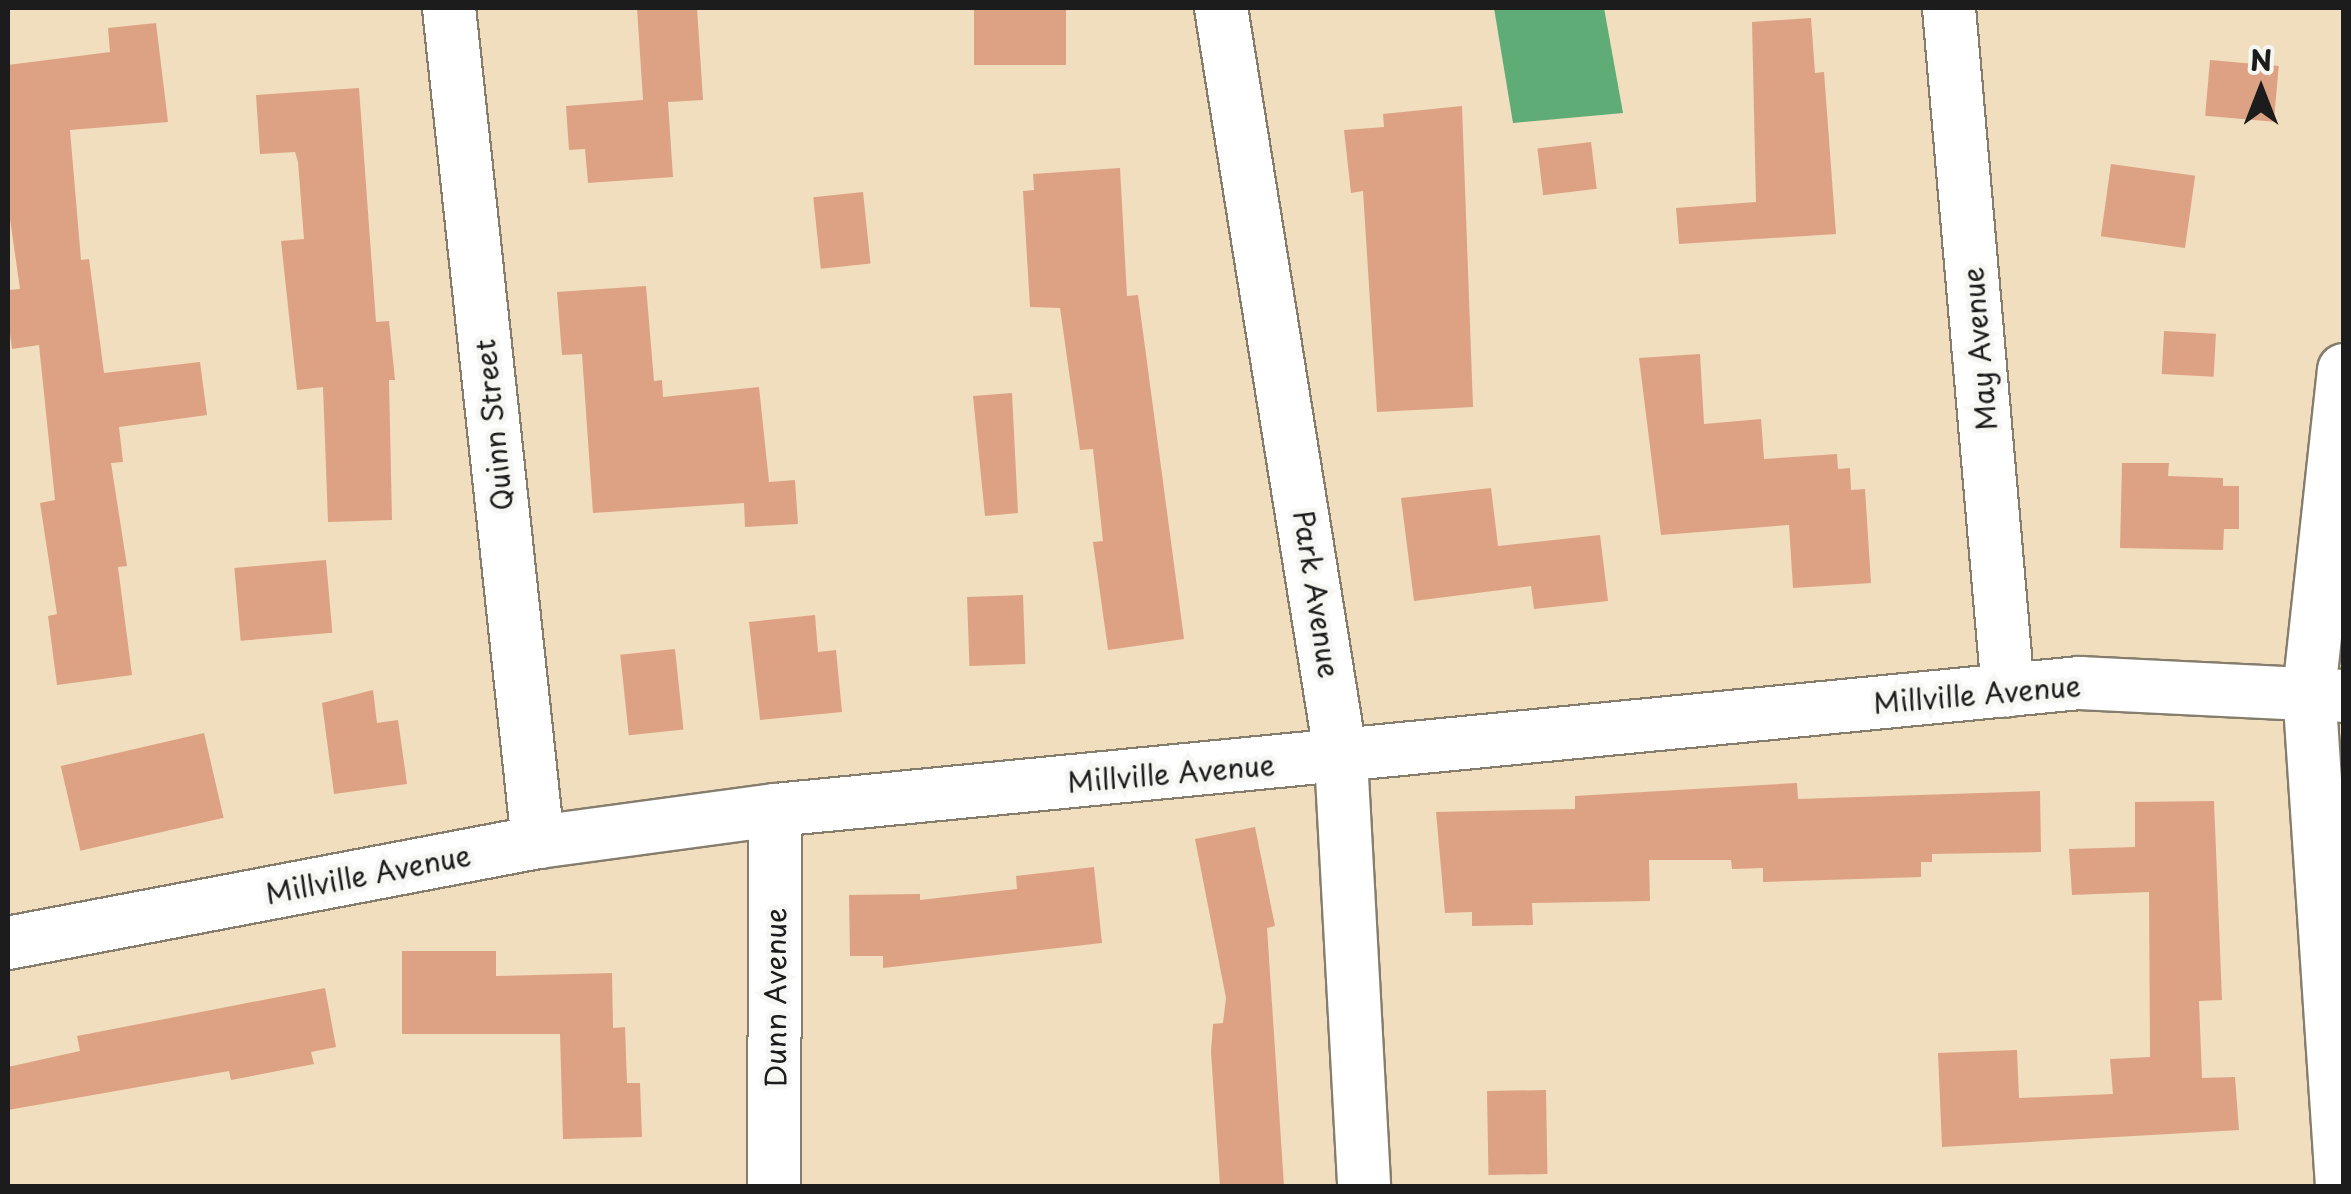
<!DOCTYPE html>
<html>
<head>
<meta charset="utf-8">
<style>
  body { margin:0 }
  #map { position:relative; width:2351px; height:1194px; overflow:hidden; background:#f0debe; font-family:"Playpen Sans",sans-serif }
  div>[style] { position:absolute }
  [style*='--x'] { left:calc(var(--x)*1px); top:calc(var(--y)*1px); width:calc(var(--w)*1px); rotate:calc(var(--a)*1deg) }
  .forest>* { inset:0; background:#60ac77 }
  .building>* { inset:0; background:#dda283; transform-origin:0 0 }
  .roads { filter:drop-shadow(2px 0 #867d6d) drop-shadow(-2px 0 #867d6d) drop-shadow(0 2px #867d6d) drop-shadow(0 -2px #867d6d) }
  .minor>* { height:52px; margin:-26px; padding:0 26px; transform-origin:26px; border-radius:26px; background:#fff }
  span { translate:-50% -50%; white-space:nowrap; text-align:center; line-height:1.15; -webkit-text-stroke:10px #f6f6f2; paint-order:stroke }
  .street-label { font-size:28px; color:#1c1c1c }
  .frame { position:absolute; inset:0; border:10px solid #1c1c1c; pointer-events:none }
  .north { position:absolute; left:2211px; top:40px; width:100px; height:100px; -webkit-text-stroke:8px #f6f6f2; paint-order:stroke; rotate:0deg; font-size:28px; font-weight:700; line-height:40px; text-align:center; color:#1c1c1c }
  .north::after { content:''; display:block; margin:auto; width:35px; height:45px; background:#1c1c1c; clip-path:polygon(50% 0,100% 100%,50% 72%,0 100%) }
</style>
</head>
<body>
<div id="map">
  <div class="forest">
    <i style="clip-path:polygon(1494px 8px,1604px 8px,1623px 113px,1513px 123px)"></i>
  </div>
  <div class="building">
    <i style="clip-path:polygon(637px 8px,697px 8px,703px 100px,668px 102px,673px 177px,588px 183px,585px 149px,569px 150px,566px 106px,643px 100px)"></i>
    <i style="left:974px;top:8px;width:92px;height:57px"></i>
    <i style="clip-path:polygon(1811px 18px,1815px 73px,1824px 72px,1836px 234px,1679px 244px,1676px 208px,1756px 202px,1752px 22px)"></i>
    <i style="clip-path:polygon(156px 23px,168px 122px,70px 130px,81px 260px,89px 259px,104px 373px,200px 362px,207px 415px,119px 427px,123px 462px,111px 463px,127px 566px,118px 567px,132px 675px,57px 685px,48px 616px,57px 614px,40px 503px,55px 500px,39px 345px,12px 349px,8px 318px,8px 290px,20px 289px,8px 205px,8px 65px,110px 52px,108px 28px)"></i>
    <i style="left:2210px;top:60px;width:69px;height:56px;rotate:5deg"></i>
    <i style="clip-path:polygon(359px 88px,376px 322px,389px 321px,395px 380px,389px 380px,392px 520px,328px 522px,323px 387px,297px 390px,281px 241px,304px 239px,298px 162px,295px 152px,260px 154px,256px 95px)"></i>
    <i style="clip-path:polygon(1462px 106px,1473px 407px,1377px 412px,1363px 191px,1351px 193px,1344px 130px,1384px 127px,1383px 114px)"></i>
    <i style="left:1591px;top:142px;width:47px;height:54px;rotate:83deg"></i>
    <i style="left:2111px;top:164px;width:85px;height:73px;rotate:8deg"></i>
    <i style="clip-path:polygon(1120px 168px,1127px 296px,1138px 295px,1184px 639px,1108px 650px,1093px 542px,1103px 541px,1093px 449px,1080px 450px,1060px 308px,1030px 307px,1023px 191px,1034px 190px,1033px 174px)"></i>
    <i style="left:863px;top:192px;width:72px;height:50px;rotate:84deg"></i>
    <i style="clip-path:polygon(646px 286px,654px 381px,662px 380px,663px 397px,759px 387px,769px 482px,795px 480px,798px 524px,745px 527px,744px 503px,593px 513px,582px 354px,562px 355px,557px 292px)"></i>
    <i style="left:2164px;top:331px;width:52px;height:43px;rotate:3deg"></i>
    <i style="clip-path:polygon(1700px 354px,1704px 424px,1761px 419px,1764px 459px,1837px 454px,1838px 469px,1850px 468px,1851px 490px,1865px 489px,1871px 583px,1793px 588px,1789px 525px,1661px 535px,1639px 358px)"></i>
    <i style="clip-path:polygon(1012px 393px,1018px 513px,985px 516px,973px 396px)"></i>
    <i style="clip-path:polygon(2122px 463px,2169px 463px,2168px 476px,2223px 478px,2223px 486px,2239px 486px,2239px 529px,2224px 529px,2223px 550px,2120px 548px)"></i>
    <i style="clip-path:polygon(1491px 488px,1498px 546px,1600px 535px,1608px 601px,1534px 609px,1531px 586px,1414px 601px,1401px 498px)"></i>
    <i style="left:326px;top:560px;width:73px;height:92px;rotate:85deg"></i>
    <i style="left:1023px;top:595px;width:69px;height:56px;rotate:88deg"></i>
    <i style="clip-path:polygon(815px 615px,818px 652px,836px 650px,842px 712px,760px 720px,749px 622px)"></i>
    <i style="left:675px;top:649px;width:81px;height:55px;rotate:84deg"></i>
    <i style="clip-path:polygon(373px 690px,377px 723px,398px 720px,407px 784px,334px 794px,322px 703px)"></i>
    <i style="left:204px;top:733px;width:87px;height:147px;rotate:77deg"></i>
    <i style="clip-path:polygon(1797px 783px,1798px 799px,2040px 791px,2041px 852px,1932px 854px,1932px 862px,1921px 862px,1921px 877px,1763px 882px,1763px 868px,1732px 869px,1731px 860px,1649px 860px,1650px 901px,1532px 903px,1533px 925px,1472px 926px,1472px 912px,1445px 913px,1436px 812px,1575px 809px,1575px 796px)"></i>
    <i style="clip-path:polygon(2214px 801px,2222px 1000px,2199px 1001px,2202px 1078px,2235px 1077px,2239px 1130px,1942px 1147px,1938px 1053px,2017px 1050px,2019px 1098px,2113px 1094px,2110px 1059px,2150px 1057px,2149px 892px,2072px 895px,2069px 849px,2135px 847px,2135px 802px)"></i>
    <i style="clip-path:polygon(1255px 827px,1275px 926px,1267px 928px,1284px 1186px,1220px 1186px,1211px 1052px,1213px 1024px,1223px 1023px,1226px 998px,1195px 839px)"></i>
    <i style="clip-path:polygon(1094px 867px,1102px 943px,883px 968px,883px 956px,850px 956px,849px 895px,920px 894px,920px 900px,1017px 889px,1016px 876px)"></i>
    <i style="clip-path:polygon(402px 951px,496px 951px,496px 976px,612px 973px,613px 1028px,625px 1027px,627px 1083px,640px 1083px,642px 1137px,563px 1139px,560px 1034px,402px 1034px)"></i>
    <i style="clip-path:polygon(325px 988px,336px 1047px,311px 1052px,314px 1064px,231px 1080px,229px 1071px,8px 1110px,8px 1067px,80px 1051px,77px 1036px)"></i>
    <i style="left:1546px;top:1090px;width:84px;height:59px;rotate:89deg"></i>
  </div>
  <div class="roads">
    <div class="minor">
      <i style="--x:449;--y:8;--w:839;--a:83.91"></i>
      <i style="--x:1221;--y:8;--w:760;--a:80.91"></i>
      <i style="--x:1341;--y:758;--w:429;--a:86.9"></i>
      <i style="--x:1949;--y:8;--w:685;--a:85.06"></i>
      <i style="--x:8;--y:943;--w:540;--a:-10.79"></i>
      <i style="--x:538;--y:842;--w:239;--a:-7.7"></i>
      <i style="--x:775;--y:810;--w:1311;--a:-5.56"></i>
      <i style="--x:2080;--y:683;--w:264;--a:2.8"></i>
      <i style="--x:774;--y:1186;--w:376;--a:-89.8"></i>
      <i style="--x:2342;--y:1186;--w:495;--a:-93.8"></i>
      <i style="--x:2309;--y:692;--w:324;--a:-83.8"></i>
    </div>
  </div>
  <div class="street-label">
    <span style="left:1979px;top:349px;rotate:-95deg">May Avenue</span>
    <span style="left:493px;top:425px;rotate:-96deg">Quinn Street</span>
    <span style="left:1317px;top:594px;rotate:81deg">Park Avenue</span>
    <span style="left:1977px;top:694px;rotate:-5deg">Millville Avenue</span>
    <span style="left:1171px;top:773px;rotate:-5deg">Millville Avenue</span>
    <span style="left:368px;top:874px;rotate:-11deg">Millville Avenue</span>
    <span style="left:775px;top:998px;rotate:-90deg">Dunn Avenue</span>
  </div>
  <div class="frame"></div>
  <div class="north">N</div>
</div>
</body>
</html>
